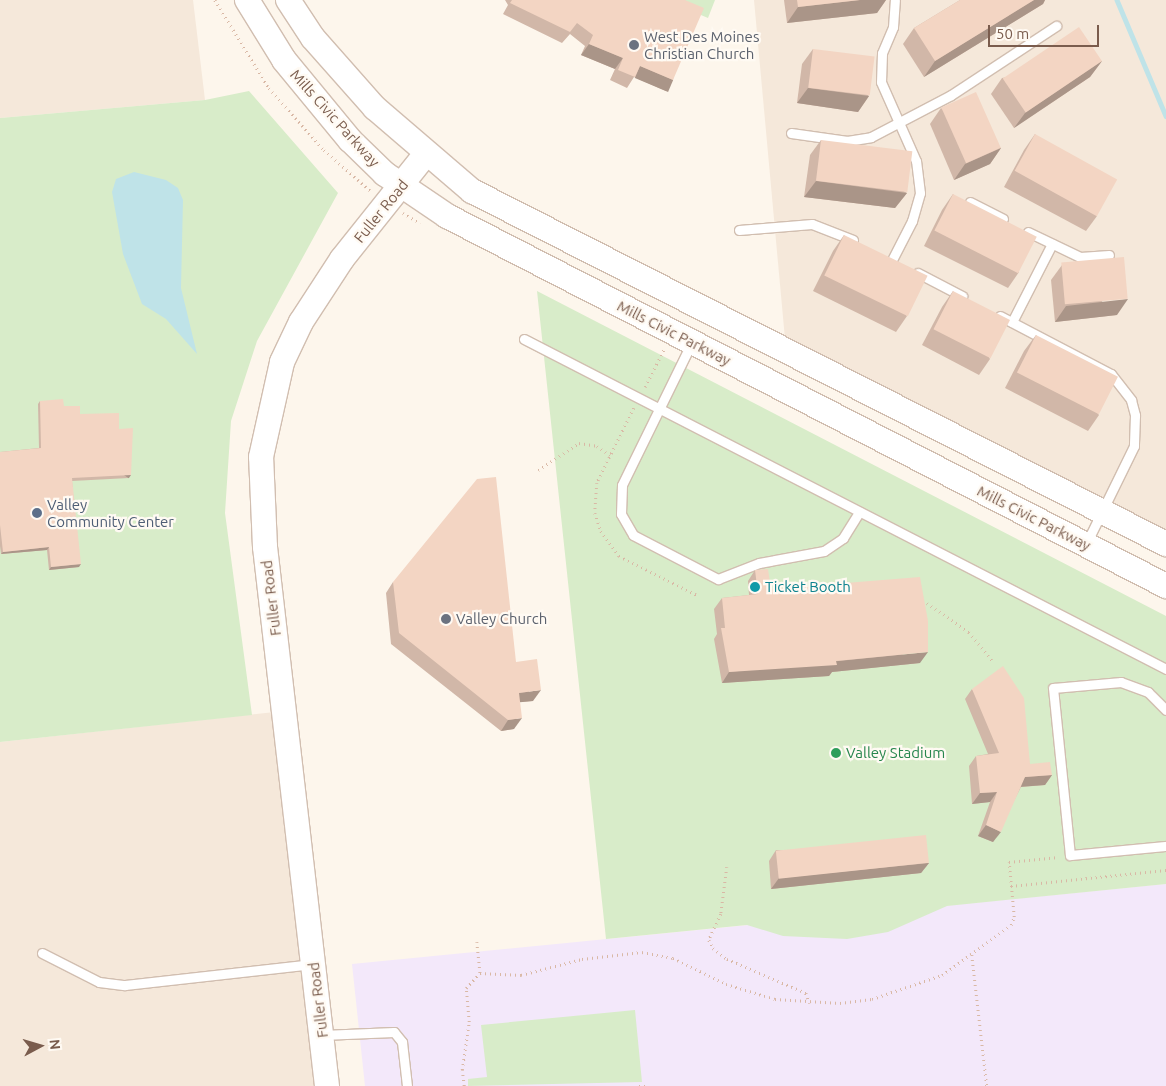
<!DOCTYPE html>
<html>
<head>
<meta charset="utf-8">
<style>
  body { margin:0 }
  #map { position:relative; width:1166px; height:1086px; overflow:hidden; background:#fdf6ec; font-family:Ubuntu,sans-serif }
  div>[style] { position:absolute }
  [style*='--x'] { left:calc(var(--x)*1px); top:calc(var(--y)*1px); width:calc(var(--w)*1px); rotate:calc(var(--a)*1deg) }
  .residential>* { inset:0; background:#f5e8da }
  .education>* { inset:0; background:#f3e8fa }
  .green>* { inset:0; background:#d8ecc9 }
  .water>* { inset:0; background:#bfe3e8 }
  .stream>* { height:4.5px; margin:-2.25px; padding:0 2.25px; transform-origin:2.25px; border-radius:2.25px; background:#bfe3e8 }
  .path>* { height:2.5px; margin-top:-1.25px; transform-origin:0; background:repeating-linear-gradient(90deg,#d9b8a5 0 1px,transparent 0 5px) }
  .roads { filter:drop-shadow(1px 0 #d1beb0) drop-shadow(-1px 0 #d1beb0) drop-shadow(0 1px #d1beb0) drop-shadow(0 -1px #d1beb0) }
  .lane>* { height:9px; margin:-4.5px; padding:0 4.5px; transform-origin:4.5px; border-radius:4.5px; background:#fff }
  .secondary>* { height:24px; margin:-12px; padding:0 12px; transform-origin:12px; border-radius:12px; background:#fff }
  .wall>* { inset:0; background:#d1b7a8 }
  .shaded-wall>* { inset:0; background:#aa9588; transform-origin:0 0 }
  .building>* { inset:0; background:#f3d5c3; transform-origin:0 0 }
  .dots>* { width:14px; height:14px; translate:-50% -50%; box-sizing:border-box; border:2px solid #fffaf3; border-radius:50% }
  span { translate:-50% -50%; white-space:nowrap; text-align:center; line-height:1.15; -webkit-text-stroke:4.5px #fffaf3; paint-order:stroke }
  .worship-label { font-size:15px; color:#5b616d }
  .left { translate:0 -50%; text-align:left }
  .street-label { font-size:15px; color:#7a5c4d }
  .service-label { font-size:15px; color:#4e5e75 }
  .culture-label { font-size:15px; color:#0d838f }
  .leisure-label { font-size:15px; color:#27864d }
  .north { position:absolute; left:15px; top:1021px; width:50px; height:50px; -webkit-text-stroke:4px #fffaf3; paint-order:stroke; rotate:84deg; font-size:14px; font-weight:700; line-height:20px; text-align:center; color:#7a5c4d }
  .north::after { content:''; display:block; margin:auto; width:18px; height:22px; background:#7a5c4d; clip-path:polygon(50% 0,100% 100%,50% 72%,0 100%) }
  .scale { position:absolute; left:988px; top:25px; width:111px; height:22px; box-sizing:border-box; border:2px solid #7a5c4d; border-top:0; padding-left:6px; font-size:15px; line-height:18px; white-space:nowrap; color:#7a5c4d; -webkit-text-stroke:4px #fffaf3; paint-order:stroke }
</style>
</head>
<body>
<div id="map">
  <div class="residential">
    <i style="clip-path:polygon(0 0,193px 0,205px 100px,0 118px)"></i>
    <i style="clip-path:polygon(754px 0,1166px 0,1166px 544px,786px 350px)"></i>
    <i style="clip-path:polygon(284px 711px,327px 1086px,0 1086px,0 742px)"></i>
  </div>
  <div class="education">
    <i style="clip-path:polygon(1166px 884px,1166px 1086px,365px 1086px,352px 964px)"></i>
  </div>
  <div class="green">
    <i style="clip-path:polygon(665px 0,715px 0,708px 18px)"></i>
    <i style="clip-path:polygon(249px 91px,338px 193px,257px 341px,231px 421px,225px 513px,252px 715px,0 742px,0 118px,205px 100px)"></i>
    <i style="clip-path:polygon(537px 291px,1166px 616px,1166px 884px,947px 906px,888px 932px,847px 939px,783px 936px,747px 925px,606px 939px)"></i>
    <i style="clip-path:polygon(635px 1010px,642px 1082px,468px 1086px,468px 1079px,487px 1077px,481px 1025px)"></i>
  </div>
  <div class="water">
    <i style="clip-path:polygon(134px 172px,166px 180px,178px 188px,183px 200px,181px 288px,197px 354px,166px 319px,142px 304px,123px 254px,112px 192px,116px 179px)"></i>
  </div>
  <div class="stream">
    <i style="--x:1117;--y:0;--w:126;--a:67.1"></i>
  </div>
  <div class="path">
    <i style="--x:215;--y:0;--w:103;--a:58.5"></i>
    <i style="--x:269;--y:88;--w:83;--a:48.4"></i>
    <i style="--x:324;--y:150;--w:64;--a:41.2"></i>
    <i style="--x:403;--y:213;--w:20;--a:30"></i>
    <i style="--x:645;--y:387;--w:42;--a:-63.4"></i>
    <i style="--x:634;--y:408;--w:84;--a:116.3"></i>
    <i style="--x:597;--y:483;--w:30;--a:94"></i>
    <i style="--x:595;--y:513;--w:19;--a:72"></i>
    <i style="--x:601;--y:531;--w:31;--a:54"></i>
    <i style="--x:619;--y:556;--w:87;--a:26.6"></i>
    <i style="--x:538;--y:470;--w:49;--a:-33.4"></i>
    <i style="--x:579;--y:443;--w:18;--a:9"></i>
    <i style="--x:597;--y:446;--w:16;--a:35"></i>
    <i style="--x:927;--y:603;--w:51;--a:34.6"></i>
    <i style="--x:969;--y:632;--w:38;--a:51"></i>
    <i style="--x:727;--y:867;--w:47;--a:97.3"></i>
    <i style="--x:721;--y:914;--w:29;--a:115"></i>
    <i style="--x:709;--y:940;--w:9;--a:63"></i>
    <i style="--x:713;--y:948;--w:18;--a:38"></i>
    <i style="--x:727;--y:959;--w:86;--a:23.3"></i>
    <i style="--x:806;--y:993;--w:11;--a:68"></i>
    <i style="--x:1011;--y:886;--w:156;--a:-5.9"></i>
    <i style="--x:477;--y:942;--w:31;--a:84"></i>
    <i style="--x:972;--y:955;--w:132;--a:83.5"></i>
    <i style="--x:464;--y:1086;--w:16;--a:-97"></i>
    <i style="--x:462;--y:1070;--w:49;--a:-81.7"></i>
    <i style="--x:469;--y:1022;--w:34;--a:-95"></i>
    <i style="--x:466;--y:988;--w:21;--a:-47"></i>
    <i style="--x:480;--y:973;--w:41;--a:2.8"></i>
    <i style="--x:521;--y:975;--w:63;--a:-14.7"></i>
    <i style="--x:582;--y:959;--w:60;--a:-6.7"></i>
    <i style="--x:642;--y:952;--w:32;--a:11"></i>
    <i style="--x:673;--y:958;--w:59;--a:26.1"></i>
    <i style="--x:726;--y:984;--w:51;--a:17"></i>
    <i style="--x:775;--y:999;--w:65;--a:3.5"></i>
    <i style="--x:840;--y:1003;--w:32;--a:-7"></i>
    <i style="--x:872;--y:999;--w:74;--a:-18.9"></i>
    <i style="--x:942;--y:975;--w:85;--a:-35.9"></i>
    <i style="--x:1011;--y:925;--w:9;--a:-69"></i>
    <i style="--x:1014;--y:917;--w:55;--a:-95.2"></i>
    <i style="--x:1009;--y:862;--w:50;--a:-5.7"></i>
    <i style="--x:639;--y:1086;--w:9;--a:0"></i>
  </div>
  <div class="roads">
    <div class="lane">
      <i style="--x:791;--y:133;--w:57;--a:8.1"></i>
      <i style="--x:847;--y:141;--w:24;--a:-9"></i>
      <i style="--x:871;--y:137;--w:90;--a:-27.7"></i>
      <i style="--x:951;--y:95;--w:126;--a:-33.3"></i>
      <i style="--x:970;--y:202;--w:37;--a:27"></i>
      <i style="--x:739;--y:230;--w:73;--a:-4.7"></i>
      <i style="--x:812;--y:224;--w:44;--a:21.3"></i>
      <i style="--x:1028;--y:232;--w:58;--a:25.7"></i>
      <i style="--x:1080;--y:257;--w:29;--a:-4"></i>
      <i style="--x:892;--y:260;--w:44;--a:-62.9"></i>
      <i style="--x:912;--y:221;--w:29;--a:-74"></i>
      <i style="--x:920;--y:193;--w:32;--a:-97"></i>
      <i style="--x:916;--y:161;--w:86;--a:-113.9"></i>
      <i style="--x:881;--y:82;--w:29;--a:-88"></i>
      <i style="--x:882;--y:53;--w:28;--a:-67"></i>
      <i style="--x:893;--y:27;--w:27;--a:-86"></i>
      <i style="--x:918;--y:273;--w:50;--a:27.6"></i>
      <i style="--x:1000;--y:316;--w:125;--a:27.6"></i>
      <i style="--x:1111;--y:374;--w:33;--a:52"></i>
      <i style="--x:1131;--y:400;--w:16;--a:75"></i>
      <i style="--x:1135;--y:415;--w:31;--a:92"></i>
      <i style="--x:1134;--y:446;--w:109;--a:116.1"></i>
      <i style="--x:1012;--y:322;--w:88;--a:-62.9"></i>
      <i style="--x:524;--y:339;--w:722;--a:27.2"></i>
      <i style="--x:692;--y:342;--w:159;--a:116.1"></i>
      <i style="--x:622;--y:485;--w:29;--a:92"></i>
      <i style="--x:621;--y:514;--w:24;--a:60"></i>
      <i style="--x:633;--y:535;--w:96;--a:27.4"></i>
      <i style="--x:718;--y:579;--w:44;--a:-21.3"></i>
      <i style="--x:759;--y:563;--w:66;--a:-10.5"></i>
      <i style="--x:824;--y:551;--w:23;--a:-34"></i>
      <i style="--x:843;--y:538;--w:31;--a:-58"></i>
      <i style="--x:1166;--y:710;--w:25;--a:-135"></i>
      <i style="--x:1148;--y:692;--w:29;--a:-160"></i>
      <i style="--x:1121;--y:682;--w:68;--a:175"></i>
      <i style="--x:1053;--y:688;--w:168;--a:84.2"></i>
      <i style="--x:1070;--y:855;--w:96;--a:-5.4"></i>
      <i style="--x:42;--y:953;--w:64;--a:27"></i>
      <i style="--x:99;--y:982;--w:26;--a:7"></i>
      <i style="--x:125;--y:985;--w:189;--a:-6.4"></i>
      <i style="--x:322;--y:1035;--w:72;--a:-2.4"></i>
      <i style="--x:394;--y:1032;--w:13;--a:51"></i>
      <i style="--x:402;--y:1042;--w:44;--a:83.5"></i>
    </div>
    <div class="secondary">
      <i style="--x:247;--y:0;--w:70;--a:58.3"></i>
      <i style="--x:284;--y:60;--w:104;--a:50.5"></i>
      <i style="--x:350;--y:140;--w:49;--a:44.2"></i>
      <i style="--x:385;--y:174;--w:75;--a:34.1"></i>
      <i style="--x:447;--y:216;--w:809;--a:27.23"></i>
      <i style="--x:288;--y:0;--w:45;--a:56.7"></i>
      <i style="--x:313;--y:38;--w:94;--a:48.5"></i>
      <i style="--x:375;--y:108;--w:128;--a:40.6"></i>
      <i style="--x:472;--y:191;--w:779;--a:26.96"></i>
      <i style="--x:327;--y:1086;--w:543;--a:-96.56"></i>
      <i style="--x:265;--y:547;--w:90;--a:-92.5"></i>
      <i style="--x:261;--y:457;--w:97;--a:-77.5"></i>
      <i style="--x:282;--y:362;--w:44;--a:-64.6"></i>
      <i style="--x:301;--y:322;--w:75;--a:-56.9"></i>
      <i style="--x:342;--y:259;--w:133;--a:-51.4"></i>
    </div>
  </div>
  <div class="wall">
    <i style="clip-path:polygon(505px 0,685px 0,673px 80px,666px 91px,634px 77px,627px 88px,610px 80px,615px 69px,581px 55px,585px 46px,570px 34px,562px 43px,503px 14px,508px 5px)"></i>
    <i style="clip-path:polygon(784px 0,886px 0,877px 13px,787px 23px)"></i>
    <i style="clip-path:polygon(960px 0,1045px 0,1043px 4px,924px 77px,903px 44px,914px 28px)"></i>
    <i style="clip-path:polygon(813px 49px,869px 96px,858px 112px,797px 103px,802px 64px)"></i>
    <i style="clip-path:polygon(1102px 61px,1090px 77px,1014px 128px,991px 94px,1002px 78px)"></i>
    <i style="clip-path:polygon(941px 108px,1001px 148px,990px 164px,954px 180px,930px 124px)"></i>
    <i style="clip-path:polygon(1035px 134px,1097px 216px,1086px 231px,1004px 187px,1024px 150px)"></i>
    <i style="clip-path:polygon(821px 140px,907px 193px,895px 208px,804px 197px,810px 155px)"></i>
    <i style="clip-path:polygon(953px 194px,1019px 272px,1008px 288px,924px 246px,942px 210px)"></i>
    <i style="clip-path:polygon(844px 235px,907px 316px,896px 332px,813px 291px,833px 251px)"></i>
    <i style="clip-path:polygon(1062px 265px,1117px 315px,1055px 322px,1051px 280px)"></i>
    <i style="clip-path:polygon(953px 291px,990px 359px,979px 375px,922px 345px,942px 307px)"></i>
    <i style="clip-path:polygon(1036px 335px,1099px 415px,1088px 431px,1005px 388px,1024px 351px)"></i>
    <i style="clip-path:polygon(40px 401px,64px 406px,80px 414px,119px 429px,129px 478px,72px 481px,79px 567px,49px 570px,47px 550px,1px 554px,0 546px,0 452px,39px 448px,38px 404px)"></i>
    <i style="clip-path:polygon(755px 570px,771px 589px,920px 663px,832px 672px,829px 676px,722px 683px,714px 639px,717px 634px,714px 609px,722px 598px,749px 595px,748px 581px)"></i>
    <i style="clip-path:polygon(393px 582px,516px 662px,533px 701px,520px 702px,514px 729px,501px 731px,391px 644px,386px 593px)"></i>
    <i style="clip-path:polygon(972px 689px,1030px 764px,1052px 775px,1045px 785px,1021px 787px,993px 842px,978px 836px,990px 802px,972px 804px,969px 766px,976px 756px,988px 754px,965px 699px)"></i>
    <i style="clip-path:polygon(776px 850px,929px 863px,921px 873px,771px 889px,769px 861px)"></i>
  </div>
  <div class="shaded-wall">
    <i style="clip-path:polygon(860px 0,886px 0,877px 13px,787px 23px,798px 7px)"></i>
    <i style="clip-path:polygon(1034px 0,1045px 0,1043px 4px,924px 77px,935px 61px)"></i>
    <i style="clip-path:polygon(589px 44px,623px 58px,615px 69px,581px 55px)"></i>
    <i style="clip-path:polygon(1102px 61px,1090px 77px,1014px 128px,1025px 113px)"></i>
    <i style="left:640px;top:66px;width:36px;height:13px;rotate:23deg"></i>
    <i style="clip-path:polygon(808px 88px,869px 96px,858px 112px,797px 103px)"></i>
    <i style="clip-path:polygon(1001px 148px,990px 164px,954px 180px,965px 164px)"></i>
    <i style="clip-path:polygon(816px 181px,907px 193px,895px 208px,804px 197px)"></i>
    <i style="clip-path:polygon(1128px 299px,1117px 315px,1055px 322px,1066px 306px)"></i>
    <i style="left:131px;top:475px;width:4px;height:59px;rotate:124deg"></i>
    <i style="clip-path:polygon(49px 547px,47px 550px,1px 554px,3px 552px)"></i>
    <i style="clip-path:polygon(81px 564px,79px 567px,49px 570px,51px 567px)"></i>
    <i style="clip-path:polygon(928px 652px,920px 663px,832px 672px,829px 676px,722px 683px,729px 672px)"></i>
    <i style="clip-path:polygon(541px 690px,533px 701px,512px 703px,519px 693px)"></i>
    <i style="clip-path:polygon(522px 718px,514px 729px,501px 731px,508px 720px)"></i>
    <i style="clip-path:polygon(1052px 775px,1045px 785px,1018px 787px,1025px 777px)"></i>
    <i style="clip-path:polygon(997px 792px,990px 802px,972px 804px,980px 793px)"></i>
    <i style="clip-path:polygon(986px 825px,1001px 832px,993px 842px,978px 836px)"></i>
    <i style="clip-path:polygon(929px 863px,921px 873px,771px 889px,779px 878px)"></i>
  </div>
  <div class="building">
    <i style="clip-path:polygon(512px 0,685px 0,704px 8px,673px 80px,640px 66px,635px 77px,618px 70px,623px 58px,589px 44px,593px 35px,577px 23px,570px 32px,510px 3px)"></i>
    <i style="clip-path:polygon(797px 0,860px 0,798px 7px)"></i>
    <i style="clip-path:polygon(960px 0,1034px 0,935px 61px,914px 28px)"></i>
    <i style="left:1079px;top:27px;width:41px;height:92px;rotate:56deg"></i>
    <i style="left:813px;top:49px;width:62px;height:39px;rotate:7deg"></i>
    <i style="left:976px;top:92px;width:61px;height:38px;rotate:66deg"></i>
    <i style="left:1035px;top:134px;width:94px;height:42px;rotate:29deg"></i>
    <i style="left:821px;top:140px;width:92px;height:41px;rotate:7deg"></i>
    <i style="left:953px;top:194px;width:94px;height:41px;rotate:27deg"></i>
    <i style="left:844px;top:235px;width:93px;height:45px;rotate:26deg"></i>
    <i style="left:1124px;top:257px;width:42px;height:63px;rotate:85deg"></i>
    <i style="left:953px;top:291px;width:64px;height:43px;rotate:27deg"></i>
    <i style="left:1036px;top:335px;width:92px;height:42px;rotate:27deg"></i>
    <i style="clip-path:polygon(63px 399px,64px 406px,80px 406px,80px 414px,119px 413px,119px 429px,133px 428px,131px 475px,72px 478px,81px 564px,51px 567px,49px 547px,3px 552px,0 525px,0 452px,41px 448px,40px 401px)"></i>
    <i style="clip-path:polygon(496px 477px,516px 662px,537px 659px,541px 690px,519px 693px,522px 718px,508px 720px,399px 633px,393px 582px,477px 479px)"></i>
    <i style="clip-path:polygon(768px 569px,771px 589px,920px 577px,928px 621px,928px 652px,836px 661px,837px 665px,729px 672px,721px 628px,725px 628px,722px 598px,758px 594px,755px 570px)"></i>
    <i style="clip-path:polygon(1003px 666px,1024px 698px,1030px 764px,1050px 762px,1052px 775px,1025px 777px,1001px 832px,986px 825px,997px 792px,980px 793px,976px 756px,999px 753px,972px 689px)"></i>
    <i style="left:926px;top:835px;width:28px;height:151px;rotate:84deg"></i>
  </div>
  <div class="dots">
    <i style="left:634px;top:45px;background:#6b7280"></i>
    <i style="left:37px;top:513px;background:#5c6f8a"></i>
    <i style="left:755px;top:587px;background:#0f9aa8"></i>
    <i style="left:446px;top:619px;background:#6b7280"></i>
    <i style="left:836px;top:753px;background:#2e9e5b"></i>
  </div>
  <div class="worship-label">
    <span class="left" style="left:644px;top:45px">West Des Moines<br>Christian Church</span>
    <span class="left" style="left:456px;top:619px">Valley Church</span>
  </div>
  <div class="street-label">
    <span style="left:335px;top:118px;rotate:48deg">Mills Civic Parkway</span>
    <span style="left:381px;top:211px;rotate:-51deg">Fuller Road</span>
    <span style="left:674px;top:333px;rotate:27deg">Mills Civic Parkway</span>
    <span style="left:1034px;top:518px;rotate:27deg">Mills Civic Parkway</span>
    <span style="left:271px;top:598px;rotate:-97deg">Fuller Road</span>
    <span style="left:318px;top:1000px;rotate:-97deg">Fuller Road</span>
  </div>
  <div class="service-label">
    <span class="left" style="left:47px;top:513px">Valley<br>Community Center</span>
  </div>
  <div class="culture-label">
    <span class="left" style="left:765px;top:587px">Ticket Booth</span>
  </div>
  <div class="leisure-label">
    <span class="left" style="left:846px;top:753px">Valley Stadium</span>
  </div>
  <div class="north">N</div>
  <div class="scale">50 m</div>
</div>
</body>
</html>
